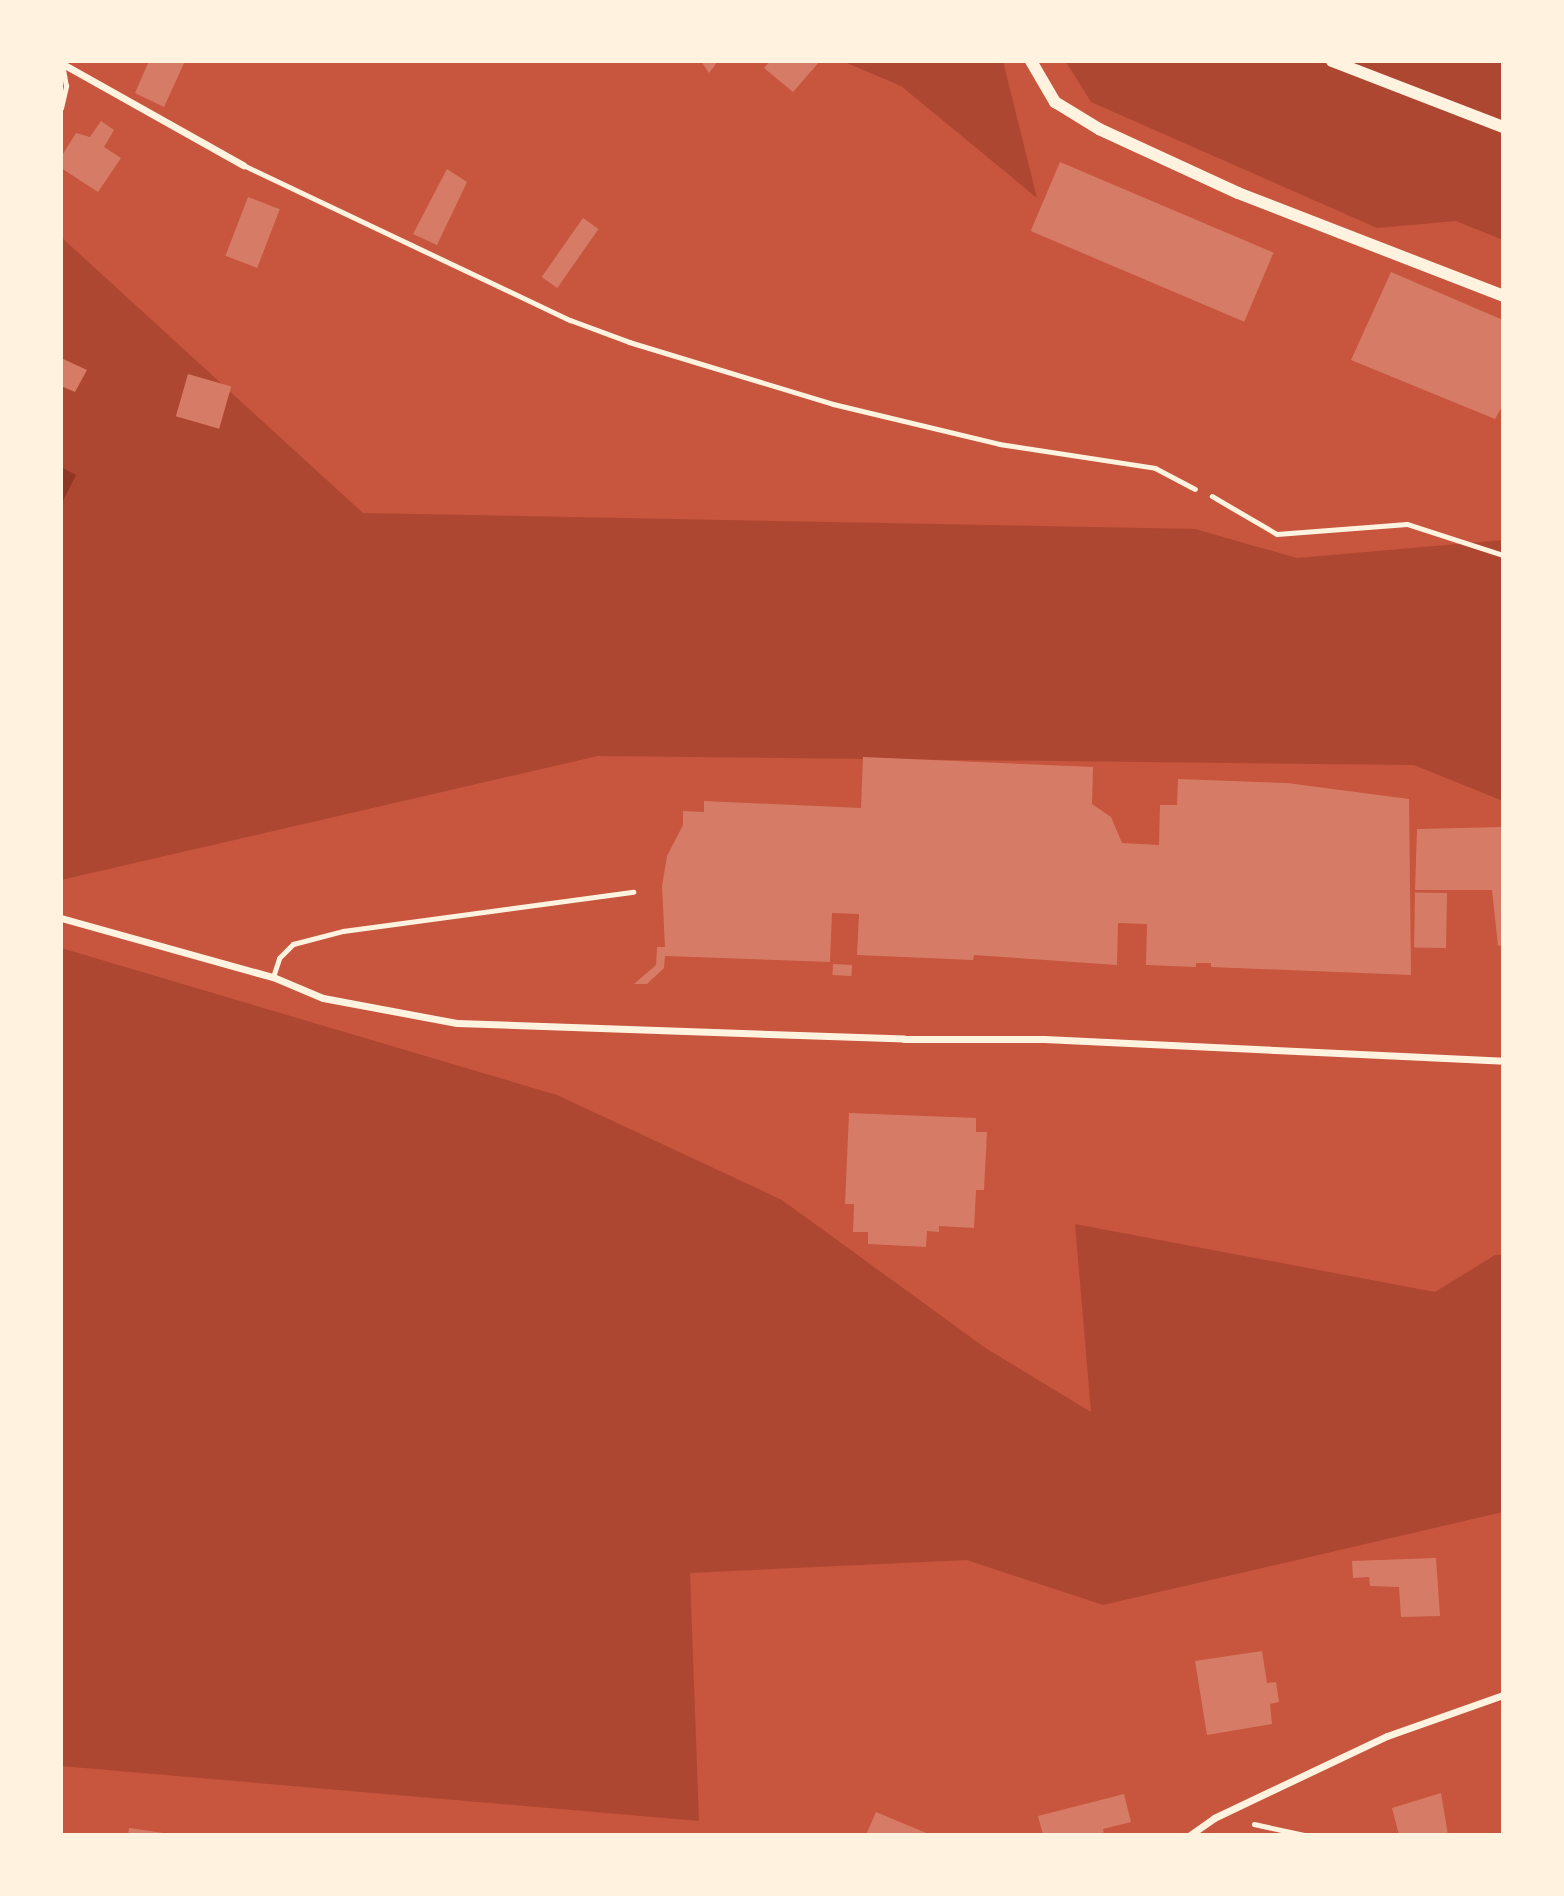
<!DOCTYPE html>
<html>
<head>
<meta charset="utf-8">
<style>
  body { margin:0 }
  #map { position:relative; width:1564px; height:1896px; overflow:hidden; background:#c8553d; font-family:Mulish,sans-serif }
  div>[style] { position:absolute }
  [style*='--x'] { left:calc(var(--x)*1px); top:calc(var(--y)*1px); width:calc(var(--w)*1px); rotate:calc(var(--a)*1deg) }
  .green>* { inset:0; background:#ae4732 }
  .water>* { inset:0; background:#8f3625 }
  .building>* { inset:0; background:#d67c66; transform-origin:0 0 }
  .path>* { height:4.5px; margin:-2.25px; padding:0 2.25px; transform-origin:2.25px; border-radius:2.25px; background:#fff3e0 }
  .service>* { height:5px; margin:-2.5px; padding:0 2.5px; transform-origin:2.5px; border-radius:2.5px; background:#fff3e0 }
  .minor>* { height:7px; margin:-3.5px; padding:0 3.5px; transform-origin:3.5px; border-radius:3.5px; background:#fff3e0 }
  .tertiary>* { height:12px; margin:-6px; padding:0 6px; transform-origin:6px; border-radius:6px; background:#fff3e0 }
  span { translate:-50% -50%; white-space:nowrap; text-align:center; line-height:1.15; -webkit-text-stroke:5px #fff3e0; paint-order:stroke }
  .frame { position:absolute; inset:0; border:63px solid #fff3e0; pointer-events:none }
</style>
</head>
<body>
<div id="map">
  <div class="green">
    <i style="clip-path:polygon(842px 61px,1003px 61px,1037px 198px,901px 86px)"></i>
    <i style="clip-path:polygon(1503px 61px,1503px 240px,1456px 221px,1377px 228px,1091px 102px,1066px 62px)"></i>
    <i style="clip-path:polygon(61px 237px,363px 513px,1195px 529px,1297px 558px,1503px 540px,1503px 801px,1414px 765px,598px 756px,61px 880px)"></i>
    <i style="clip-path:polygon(61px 948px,557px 1095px,782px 1200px,987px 1349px,1091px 1412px,1075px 1224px,1435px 1292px,1495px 1255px,1503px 1255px,1503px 1512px,1103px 1605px,967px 1560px,690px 1573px,699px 1821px,61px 1766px)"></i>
  </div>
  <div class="water">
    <i style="clip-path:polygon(61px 467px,76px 475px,62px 503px,61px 502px)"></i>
  </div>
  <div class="building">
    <i style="clip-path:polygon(149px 61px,185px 61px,164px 107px,135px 93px)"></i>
    <i style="clip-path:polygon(701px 61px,718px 61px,709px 73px)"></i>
    <i style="clip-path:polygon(770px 61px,820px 61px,793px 92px,764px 68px)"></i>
    <i style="clip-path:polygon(101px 121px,114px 130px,104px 147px,121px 158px,98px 192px,61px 168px,61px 157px,76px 133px,90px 137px)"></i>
    <i style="left:1060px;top:162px;width:232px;height:75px;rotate:23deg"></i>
    <i style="clip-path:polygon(447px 169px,467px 182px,437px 245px,413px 234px)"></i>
    <i style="left:248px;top:197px;width:34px;height:63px;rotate:21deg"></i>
    <i style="left:583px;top:218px;width:19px;height:72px;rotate:35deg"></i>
    <i style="clip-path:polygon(1391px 272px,1503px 320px,1503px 405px,1495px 419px,1351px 360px)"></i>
    <i style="clip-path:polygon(61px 358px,87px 370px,75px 392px,61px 386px)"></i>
    <i style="left:188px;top:374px;width:45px;height:44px;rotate:16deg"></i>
    <i style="clip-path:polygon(863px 757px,1093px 767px,1092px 804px,1111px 817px,1122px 843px,1159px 845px,1160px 805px,1177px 805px,1178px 779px,1287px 783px,1409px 799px,1411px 975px,1211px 967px,1211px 963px,1196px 963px,1196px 967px,1146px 965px,1147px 924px,1118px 923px,1117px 965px,974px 955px,973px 960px,857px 955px,859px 914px,832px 913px,830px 962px,665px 956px,664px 968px,647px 984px,634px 984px,656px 965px,657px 947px,665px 947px,662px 886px,667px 856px,683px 825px,683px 811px,704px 812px,704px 801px,861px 808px)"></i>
    <i style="clip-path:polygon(1503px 827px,1503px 945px,1498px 946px,1492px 890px,1415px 890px,1417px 829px)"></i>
    <i style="left:1447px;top:893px;width:55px;height:32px;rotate:91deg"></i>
    <i style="left:833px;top:964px;width:19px;height:11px;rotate:3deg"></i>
    <i style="clip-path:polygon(849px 1113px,976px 1118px,976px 1132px,987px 1132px,984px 1190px,976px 1190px,974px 1228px,939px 1226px,939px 1232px,927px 1231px,926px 1247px,868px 1244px,868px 1232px,853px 1232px,854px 1204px,845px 1204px)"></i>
    <i style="clip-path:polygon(1436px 1558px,1440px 1616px,1401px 1617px,1399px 1587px,1370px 1586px,1369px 1577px,1353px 1578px,1352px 1561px)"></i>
    <i style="clip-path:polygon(1262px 1651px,1267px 1683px,1276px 1682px,1279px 1702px,1270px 1704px,1272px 1724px,1207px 1735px,1195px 1661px)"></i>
    <i style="clip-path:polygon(1441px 1793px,1448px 1835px,1399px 1835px,1392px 1808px)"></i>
    <i style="clip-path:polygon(1124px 1794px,1131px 1822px,1103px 1829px,1104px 1835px,1043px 1835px,1038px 1816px)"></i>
    <i style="clip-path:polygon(876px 1812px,931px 1835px,866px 1835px)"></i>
    <i style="clip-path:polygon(129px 1828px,164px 1833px,164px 1835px,128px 1835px)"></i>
  </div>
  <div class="path">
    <i style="--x:1212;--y:496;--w:75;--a:30.3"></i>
    <i style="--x:1277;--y:534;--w:130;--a:-4.4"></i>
    <i style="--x:1407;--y:524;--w:101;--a:17.9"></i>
    <i style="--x:1254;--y:1824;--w:51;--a:12.4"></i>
  </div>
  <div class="service">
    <i style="--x:61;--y:108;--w:23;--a:-77"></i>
    <i style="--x:66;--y:86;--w:22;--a:-100"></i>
    <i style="--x:243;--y:165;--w:362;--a:25.4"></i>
    <i style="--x:570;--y:320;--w:63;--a:20.4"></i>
    <i style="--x:629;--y:342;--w:213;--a:16.9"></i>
    <i style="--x:833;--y:404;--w:171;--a:13.5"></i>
    <i style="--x:999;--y:444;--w:158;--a:8.7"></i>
    <i style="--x:1155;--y:468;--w:45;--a:27.7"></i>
    <i style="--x:273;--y:977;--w:20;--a:-72"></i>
    <i style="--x:279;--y:958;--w:20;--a:-45"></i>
    <i style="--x:293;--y:944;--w:52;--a:-14.6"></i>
    <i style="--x:343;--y:931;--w:293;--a:-7.7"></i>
  </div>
  <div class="minor">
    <i style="--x:61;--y:63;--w:209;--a:29.3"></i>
    <i style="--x:61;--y:918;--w:220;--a:15.6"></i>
    <i style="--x:273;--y:977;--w:54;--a:22.8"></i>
    <i style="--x:323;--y:998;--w:136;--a:10.6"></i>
    <i style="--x:457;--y:1023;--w:447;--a:2"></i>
    <i style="--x:904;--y:1039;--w:140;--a:0"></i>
    <i style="--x:1044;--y:1039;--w:460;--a:2.7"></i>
    <i style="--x:1190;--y:1835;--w:29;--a:-35"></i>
    <i style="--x:1214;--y:1818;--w:191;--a:-25.4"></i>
    <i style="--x:1387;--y:1736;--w:123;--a:-19.5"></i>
  </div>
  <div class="tertiary">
    <i style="--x:1031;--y:61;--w:48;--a:59.7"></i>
    <i style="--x:1055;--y:102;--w:52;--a:31.5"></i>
    <i style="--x:1099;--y:129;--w:153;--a:24.7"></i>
    <i style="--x:1238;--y:193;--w:284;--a:21.2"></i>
    <i style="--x:1332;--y:61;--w:183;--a:21.1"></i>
  </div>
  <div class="frame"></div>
</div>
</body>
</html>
